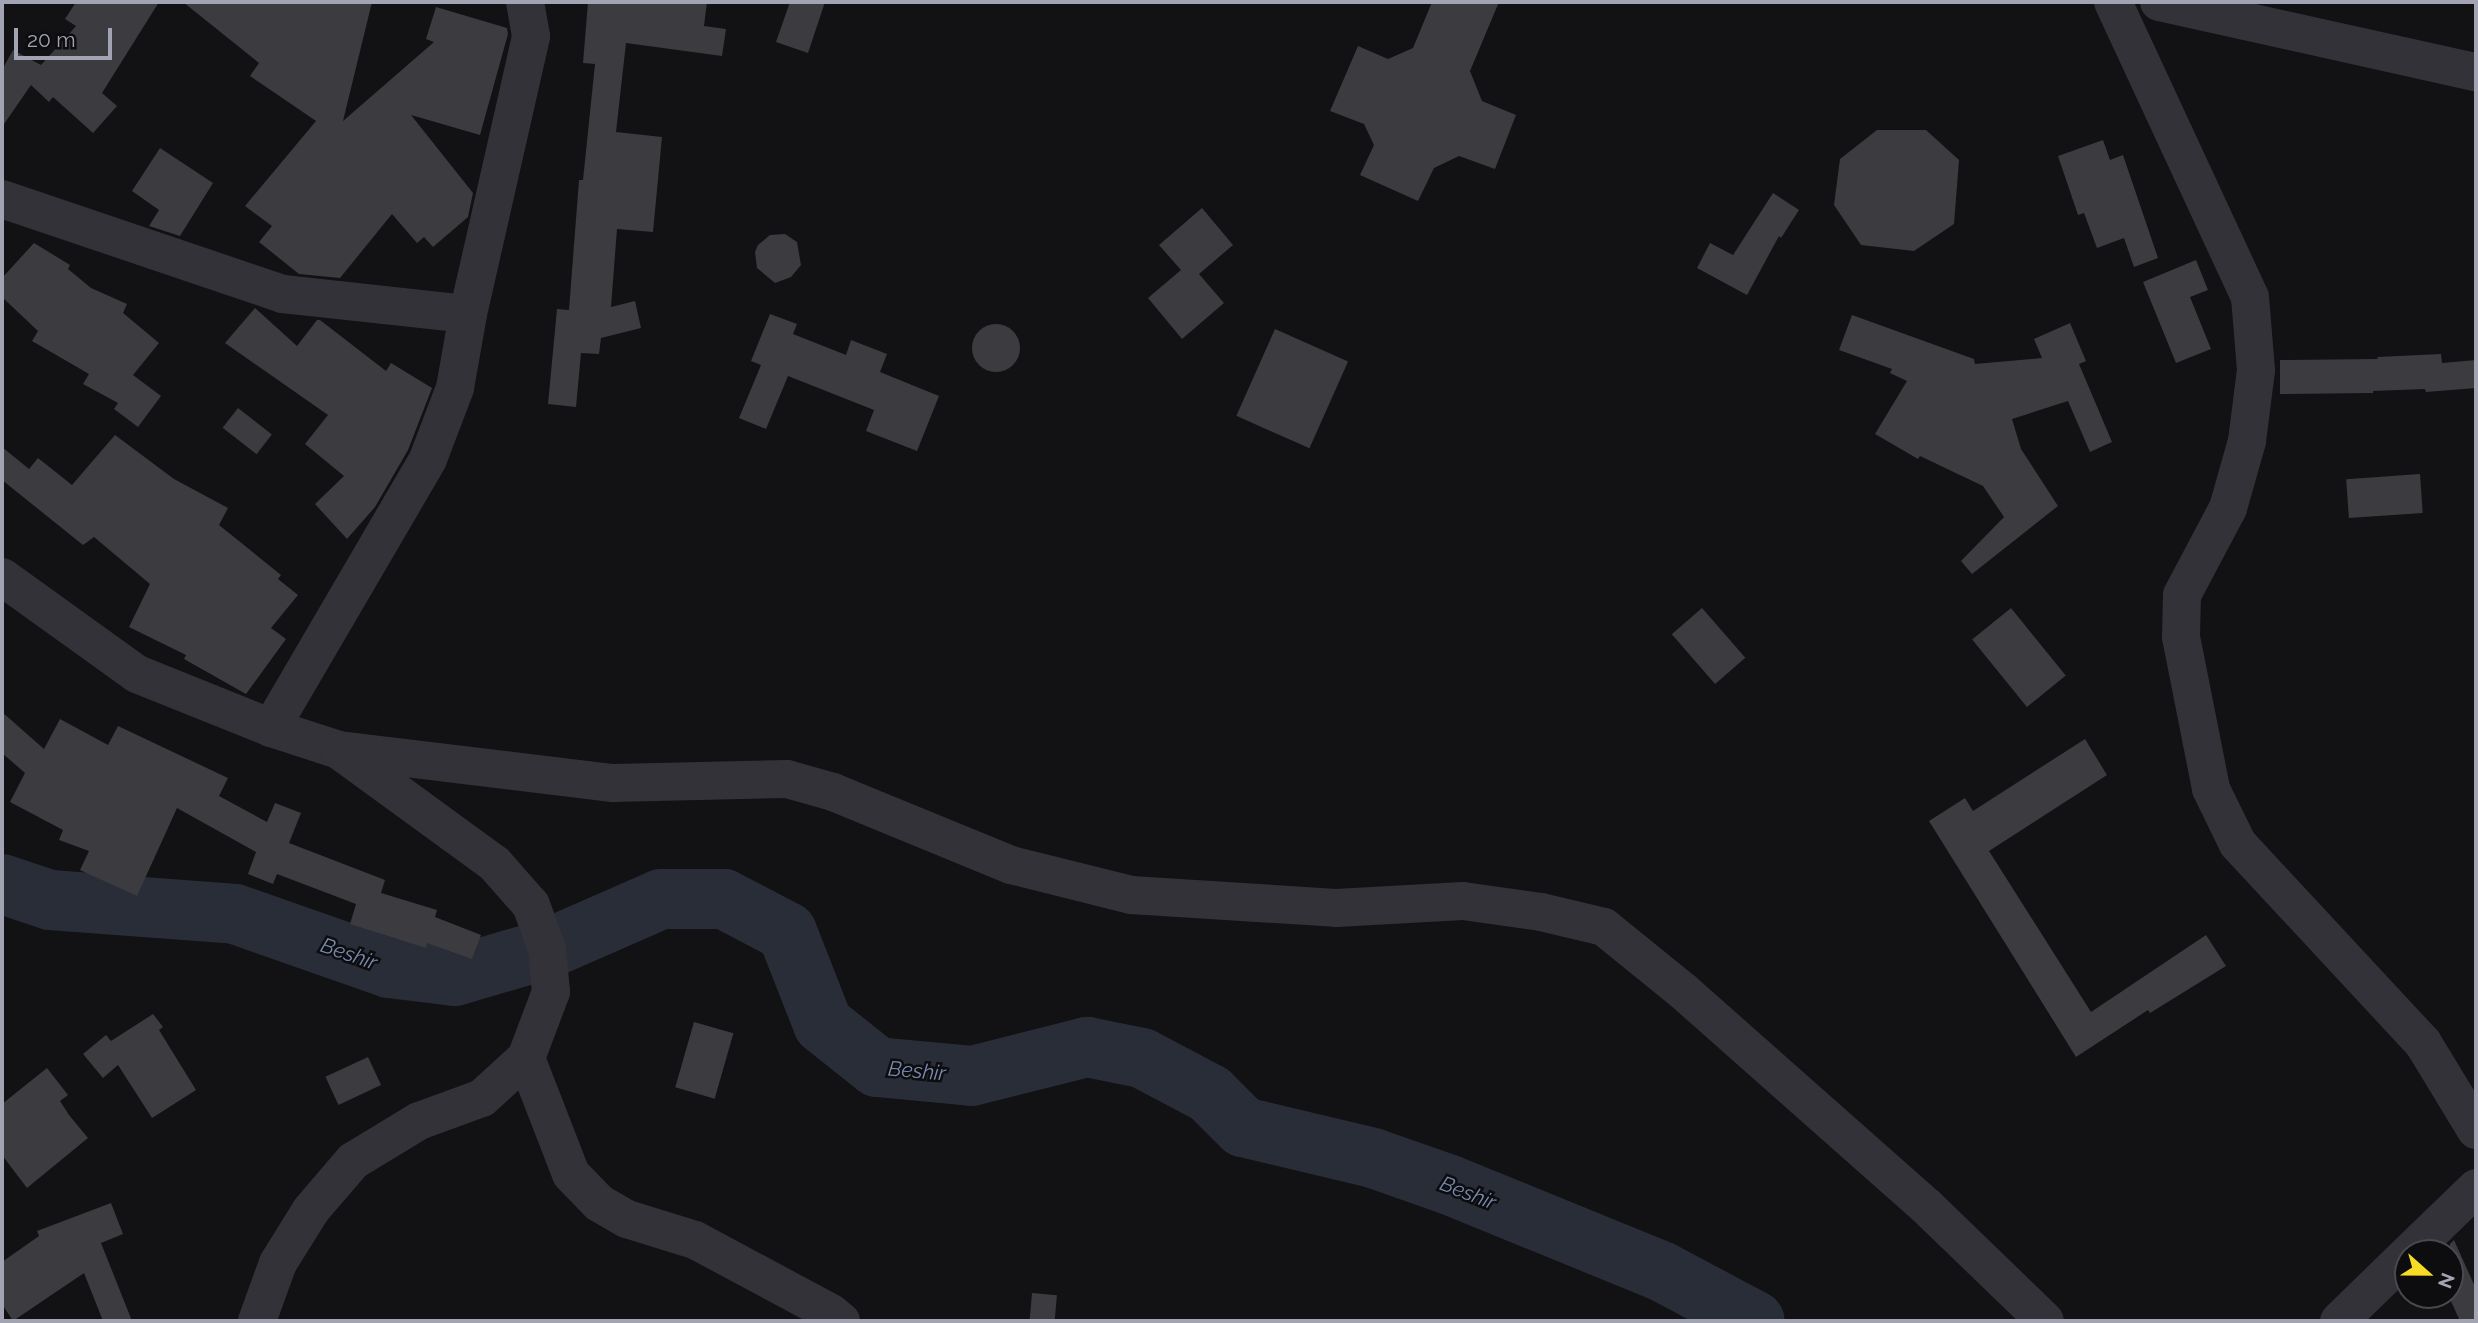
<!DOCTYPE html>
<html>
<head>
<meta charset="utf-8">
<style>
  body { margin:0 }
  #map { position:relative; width:2478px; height:1323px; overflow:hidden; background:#121113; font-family:Raleway,sans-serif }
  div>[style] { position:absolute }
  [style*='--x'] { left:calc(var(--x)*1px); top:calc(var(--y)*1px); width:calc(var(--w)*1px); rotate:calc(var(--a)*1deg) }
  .river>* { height:60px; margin:-30px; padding:0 30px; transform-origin:30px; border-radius:30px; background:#282d37 }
  .building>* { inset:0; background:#3c3b40; transform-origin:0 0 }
  .round { border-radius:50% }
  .minor>* { height:38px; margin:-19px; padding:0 19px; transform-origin:19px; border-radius:19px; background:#333238 }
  span { translate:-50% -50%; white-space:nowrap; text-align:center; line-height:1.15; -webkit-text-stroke:5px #0d0c0e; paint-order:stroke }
  .water-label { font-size:21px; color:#778bb1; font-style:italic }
  .frame { position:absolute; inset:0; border:4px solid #a2a4b4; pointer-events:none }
  .north { position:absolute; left:2394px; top:1239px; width:70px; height:70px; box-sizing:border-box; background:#0d0c0e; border:2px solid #494950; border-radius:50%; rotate:111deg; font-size:19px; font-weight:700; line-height:28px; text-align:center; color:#a2a4b4 }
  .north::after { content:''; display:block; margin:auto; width:24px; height:32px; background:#f7db25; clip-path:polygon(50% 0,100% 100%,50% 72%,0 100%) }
  .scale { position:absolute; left:14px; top:28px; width:98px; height:32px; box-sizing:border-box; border:4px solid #a2a4b4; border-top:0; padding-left:9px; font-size:21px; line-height:24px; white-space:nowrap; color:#a2a4b4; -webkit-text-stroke:5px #0d0c0e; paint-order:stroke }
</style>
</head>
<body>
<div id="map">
  <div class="river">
    <i style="--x:2;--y:884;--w:51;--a:18.4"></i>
    <i style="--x:50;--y:900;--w:186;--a:4.3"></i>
    <i style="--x:235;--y:914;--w:163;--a:19.3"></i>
    <i style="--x:389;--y:968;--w:66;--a:6.9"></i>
    <i style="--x:455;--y:976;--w:96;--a:-16.4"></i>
    <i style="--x:547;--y:949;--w:124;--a:-23.7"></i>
    <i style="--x:661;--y:899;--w:63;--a:0"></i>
    <i style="--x:724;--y:899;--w:71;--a:27.6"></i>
    <i style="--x:787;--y:932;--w:99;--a:68.6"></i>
    <i style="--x:823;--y:1024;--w:69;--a:38.5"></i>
    <i style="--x:877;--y:1067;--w:95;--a:5.4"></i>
    <i style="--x:972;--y:1076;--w:119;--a:-14.2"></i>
    <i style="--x:1087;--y:1047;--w:56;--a:11.3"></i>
    <i style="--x:1142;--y:1058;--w:77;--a:27.9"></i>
    <i style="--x:1210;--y:1094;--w:47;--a:45"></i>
    <i style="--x:1243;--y:1127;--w:134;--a:13.4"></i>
    <i style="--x:1373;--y:1158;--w:82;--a:19.3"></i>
    <i style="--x:1450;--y:1185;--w:228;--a:22.2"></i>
    <i style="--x:1661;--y:1271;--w:106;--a:28"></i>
  </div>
  <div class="building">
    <i style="clip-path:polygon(76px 2px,159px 2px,102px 93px,117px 106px,93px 133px,53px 97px,49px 102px,31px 85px,2px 127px,2px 70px,13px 50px,41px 65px,76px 26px,65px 19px)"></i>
    <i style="clip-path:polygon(183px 2px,372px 2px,343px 121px,434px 42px,426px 39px,436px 7px,507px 28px,508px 34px,480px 135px,411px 115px,473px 193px,468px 217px,433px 247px,424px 237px,417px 243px,392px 214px,340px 278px,299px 274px,259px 242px,272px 226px,245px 206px,316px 121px,250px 76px,259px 63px)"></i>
    <i style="clip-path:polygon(588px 2px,707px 2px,704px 26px,726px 29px,722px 56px,626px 43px,616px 132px,662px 137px,653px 232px,617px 229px,611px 307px,635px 301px,641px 328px,601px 338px,599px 354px,581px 353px,576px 407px,548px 404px,557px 309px,569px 310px,579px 180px,583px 180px,595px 64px,583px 63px)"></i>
    <i style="clip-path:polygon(790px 2px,825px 2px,808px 53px,776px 42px)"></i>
    <i style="clip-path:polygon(1432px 2px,1499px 2px,1470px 71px,1482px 101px,1516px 115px,1495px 169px,1459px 156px,1434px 168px,1418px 201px,1360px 175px,1374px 145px,1364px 124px,1330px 111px,1358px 46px,1388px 59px,1413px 48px)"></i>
    <i style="clip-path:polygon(1877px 130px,1926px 130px,1959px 160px,1954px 224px,1914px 251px,1861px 245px,1834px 205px,1840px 159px)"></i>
    <i style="clip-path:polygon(2103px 140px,2110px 160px,2123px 155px,2158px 258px,2134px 267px,2124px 238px,2097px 248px,2084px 213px,2078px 215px,2058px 156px)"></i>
    <i style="clip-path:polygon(160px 148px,213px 183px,180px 236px,149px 226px,159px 210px,132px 191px)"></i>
    <i style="clip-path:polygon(1773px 193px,1799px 210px,1781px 238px,1779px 236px,1747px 295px,1697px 268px,1710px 243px,1733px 255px)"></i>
    <i style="clip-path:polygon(1202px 208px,1233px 245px,1199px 274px,1224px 303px,1182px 339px,1148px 298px,1181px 270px,1159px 245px)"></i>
    <i style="clip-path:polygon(785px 234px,797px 242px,801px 265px,791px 277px,775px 283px,757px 268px,755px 252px,758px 245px,770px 235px)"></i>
    <i style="clip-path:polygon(34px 243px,70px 265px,68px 269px,91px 288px,127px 304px,123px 313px,159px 343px,133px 375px,161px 396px,138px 427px,114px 409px,118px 403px,83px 384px,89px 374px,32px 341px,38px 331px,2px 297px,2px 278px)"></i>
    <i style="clip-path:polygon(2196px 260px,2208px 290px,2190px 297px,2211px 349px,2176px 363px,2143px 282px)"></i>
    <i style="clip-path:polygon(255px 308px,297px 346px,317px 320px,320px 320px,386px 371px,391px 363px,432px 388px,408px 450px,375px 507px,347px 539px,315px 504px,344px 476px,305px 444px,328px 415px,225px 343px)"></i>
    <i style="clip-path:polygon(770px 314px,797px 324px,793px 334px,846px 355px,851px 340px,887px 354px,880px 372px,939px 396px,917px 451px,866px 431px,874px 410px,788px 376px,766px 429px,739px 418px,761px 365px,751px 361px)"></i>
    <i style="clip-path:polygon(1852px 315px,1974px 359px,1975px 364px,2042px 358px,2034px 339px,2070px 323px,2086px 361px,2079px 364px,2112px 442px,2090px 452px,2068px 401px,2012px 419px,2021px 449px,2058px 506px,1972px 574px,1961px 561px,2004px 517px,1983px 486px,1920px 456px,1918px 459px,1875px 434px,1907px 381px,1890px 373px,1892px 369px,1839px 350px)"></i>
    <i class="round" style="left:972px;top:324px;width:48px;height:48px"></i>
    <i style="left:1275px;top:329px;width:80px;height:95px;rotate:24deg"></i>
    <i style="clip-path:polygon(2441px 354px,2442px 363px,2476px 360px,2476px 388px,2426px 392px,2425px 389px,2373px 391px,2373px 393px,2280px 394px,2280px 360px,2378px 359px,2377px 357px)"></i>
    <i style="left:238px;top:408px;width:43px;height:25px;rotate:38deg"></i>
    <i style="clip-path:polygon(115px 435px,174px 479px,228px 508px,219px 525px,281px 575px,278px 579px,298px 595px,271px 628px,286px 639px,246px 694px,184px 659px,186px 655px,129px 627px,150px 584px,94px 537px,83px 545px,2px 480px,2px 447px,29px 469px,38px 458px,72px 485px)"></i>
    <i style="left:2420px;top:474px;width:39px;height:74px;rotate:86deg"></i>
    <i style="left:1702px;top:608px;width:66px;height:40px;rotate:49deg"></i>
    <i style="left:2011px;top:608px;width:87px;height:50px;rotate:51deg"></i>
    <i style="clip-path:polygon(2px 712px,44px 749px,60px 719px,108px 745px,118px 726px,228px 778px,219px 796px,267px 822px,275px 803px,301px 813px,289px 843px,385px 880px,381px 893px,437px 910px,435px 917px,481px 935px,472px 959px,427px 943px,426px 948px,350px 924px,356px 904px,277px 874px,273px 884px,248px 874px,256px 852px,177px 808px,137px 896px,80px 870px,89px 851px,59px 840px,63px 830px,10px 802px,25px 773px,2px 753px)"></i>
    <i style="clip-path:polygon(2085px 739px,2107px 775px,1989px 851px,2091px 1012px,2206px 935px,2226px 966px,2150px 1013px,2148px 1010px,2076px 1057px,1929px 821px,1965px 798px,1973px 811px)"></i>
    <i style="clip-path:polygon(153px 1014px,163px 1027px,159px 1030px,196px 1090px,152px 1118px,118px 1065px,103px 1078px,83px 1054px,106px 1035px,111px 1041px)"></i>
    <i style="left:694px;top:1022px;width:41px;height:68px;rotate:16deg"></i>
    <i style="left:368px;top:1057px;width:31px;height:47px;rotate:65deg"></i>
    <i style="clip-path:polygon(47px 1068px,68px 1095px,60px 1101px,69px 1115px,88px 1138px,27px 1188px,2px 1155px,2px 1104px)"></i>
    <i style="clip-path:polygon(111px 1203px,123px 1234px,101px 1243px,132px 1321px,103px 1321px,84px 1273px,13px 1321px,2px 1304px,2px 1262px,39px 1236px,37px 1231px)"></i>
    <i style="clip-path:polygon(2454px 1240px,2476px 1289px,2476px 1321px,2460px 1321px,2450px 1299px,2450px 1244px)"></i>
    <i style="left:1032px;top:1293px;width:25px;height:28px;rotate:5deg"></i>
  </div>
  <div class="minor">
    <i style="--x:2113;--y:2;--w:325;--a:65.1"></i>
    <i style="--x:2250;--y:297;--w:73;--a:85.3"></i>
    <i style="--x:2256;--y:370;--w:72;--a:97.2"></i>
    <i style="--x:2247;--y:441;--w:70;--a:105.8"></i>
    <i style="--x:2228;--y:508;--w:98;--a:117.9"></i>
    <i style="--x:2182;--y:595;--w:42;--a:91.4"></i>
    <i style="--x:2181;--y:637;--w:155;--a:78.8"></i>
    <i style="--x:2211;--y:789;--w:61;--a:63.9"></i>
    <i style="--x:2238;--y:844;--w:272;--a:47.1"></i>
    <i style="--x:2423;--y:1043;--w:102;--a:58.7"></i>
    <i style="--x:2159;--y:2;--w:325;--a:12.5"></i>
    <i style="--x:2;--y:199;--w:297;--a:18.7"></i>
    <i style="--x:283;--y:294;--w:186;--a:6.2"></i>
    <i style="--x:2;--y:577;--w:166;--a:35.7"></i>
    <i style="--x:137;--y:674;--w:144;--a:21.9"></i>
    <i style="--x:271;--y:728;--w:71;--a:17.9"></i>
    <i style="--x:339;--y:750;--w:276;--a:6.9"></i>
    <i style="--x:613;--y:783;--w:174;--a:-1.3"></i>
    <i style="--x:787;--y:779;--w:48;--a:15.8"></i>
    <i style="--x:833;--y:792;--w:192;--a:22.3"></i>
    <i style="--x:1011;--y:865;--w:124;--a:14"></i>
    <i style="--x:1131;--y:895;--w:205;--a:3.6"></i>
    <i style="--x:1336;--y:908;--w:127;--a:-3.2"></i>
    <i style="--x:1463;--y:901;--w:79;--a:8"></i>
    <i style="--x:1541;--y:912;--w:65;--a:13.4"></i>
    <i style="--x:1604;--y:927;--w:102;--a:39"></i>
    <i style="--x:1683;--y:991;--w:324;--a:41.5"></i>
    <i style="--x:1926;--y:1206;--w:165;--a:44"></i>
    <i style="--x:271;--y:728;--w:311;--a:-59.7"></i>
    <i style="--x:428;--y:459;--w:76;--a:-69.2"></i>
    <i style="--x:455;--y:388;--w:75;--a:-80"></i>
    <i style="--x:468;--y:314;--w:285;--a:-77.2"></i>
    <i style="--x:531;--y:36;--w:35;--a:-100"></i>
    <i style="--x:526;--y:1058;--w:124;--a:68.8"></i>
    <i style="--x:571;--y:1174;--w:40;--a:46"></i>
    <i style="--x:599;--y:1203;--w:32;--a:30"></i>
    <i style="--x:627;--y:1219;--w:71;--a:17.2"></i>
    <i style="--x:695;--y:1240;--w:154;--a:28.2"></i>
    <i style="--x:831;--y:1313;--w:13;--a:39"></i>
    <i style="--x:2409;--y:1253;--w:93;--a:-44.1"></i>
    <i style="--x:257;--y:1321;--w:62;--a:-70.1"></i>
    <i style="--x:278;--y:1263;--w:62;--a:-58.1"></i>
    <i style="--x:311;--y:1210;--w:65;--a:-49.4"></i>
    <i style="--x:353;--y:1161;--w:77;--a:-31.2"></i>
    <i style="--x:419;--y:1121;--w:67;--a:-20.1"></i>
    <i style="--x:482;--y:1098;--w:59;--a:-42.3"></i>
    <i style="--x:526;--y:1058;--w:71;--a:-69.3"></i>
    <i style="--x:551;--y:992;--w:43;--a:-95.3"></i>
    <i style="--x:547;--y:949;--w:47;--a:-110"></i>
    <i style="--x:531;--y:905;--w:55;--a:-131.3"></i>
    <i style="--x:495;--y:864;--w:192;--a:-143.9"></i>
    <i style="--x:2339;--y:1321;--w:96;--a:-44.2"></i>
  </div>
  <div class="water-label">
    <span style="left:349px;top:954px;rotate:19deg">Beshir</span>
    <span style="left:917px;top:1071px;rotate:5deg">Beshir</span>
    <span style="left:1468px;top:1193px;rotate:21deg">Beshir</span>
  </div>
  <div class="frame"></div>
  <div class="north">N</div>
  <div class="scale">20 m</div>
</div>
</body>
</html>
